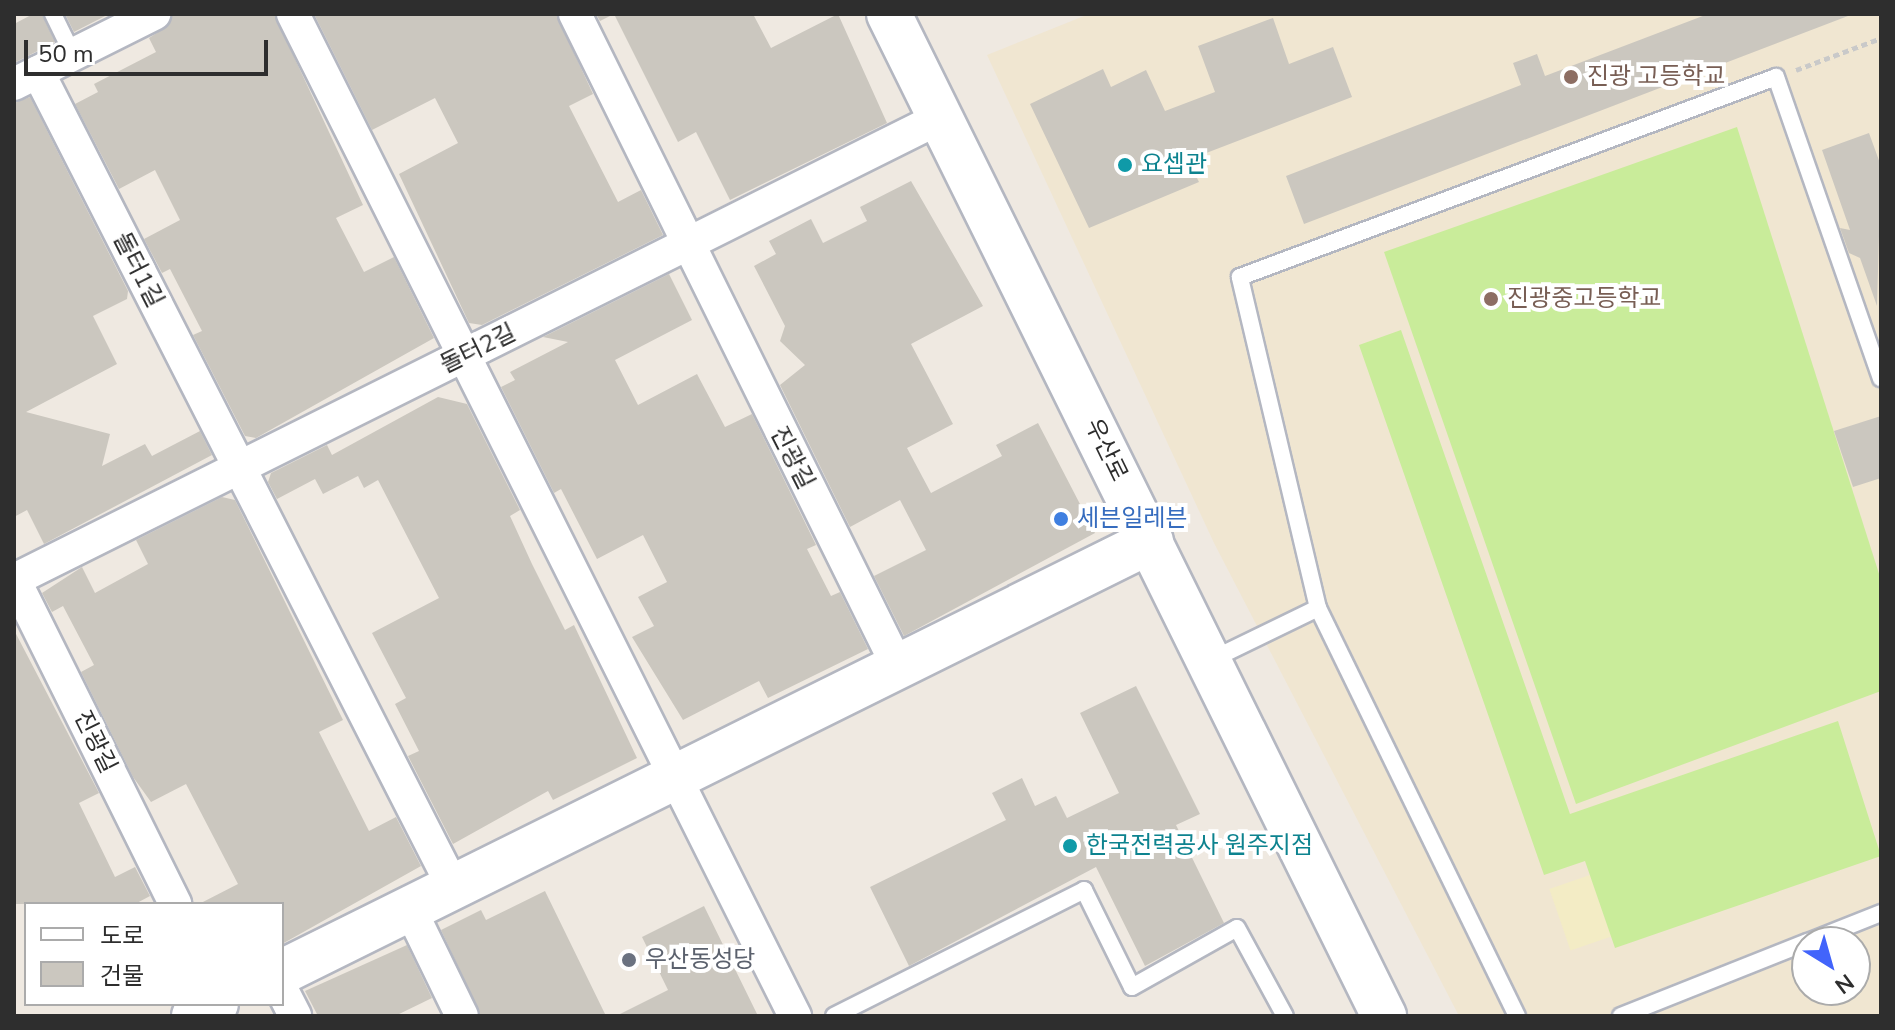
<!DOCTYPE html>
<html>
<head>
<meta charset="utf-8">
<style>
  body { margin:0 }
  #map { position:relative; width:1895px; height:1030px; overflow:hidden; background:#efe9e1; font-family:"Nunito Sans","Noto Sans KR",sans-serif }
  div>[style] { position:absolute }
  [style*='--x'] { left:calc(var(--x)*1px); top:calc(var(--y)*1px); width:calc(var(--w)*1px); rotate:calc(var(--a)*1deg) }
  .education>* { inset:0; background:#f0e6d1 }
  .sand>* { inset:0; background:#f3ecc5; transform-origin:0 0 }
  .pitch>* { inset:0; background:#c9ec9a }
  .building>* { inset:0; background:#cbc7bf }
  .path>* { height:5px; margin-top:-2.5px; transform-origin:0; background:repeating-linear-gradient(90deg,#c9c9c9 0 6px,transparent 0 10px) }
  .roads { filter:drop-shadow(2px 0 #b4b7c1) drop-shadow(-2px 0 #b4b7c1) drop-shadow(0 2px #b4b7c1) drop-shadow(0 -2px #b4b7c1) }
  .lane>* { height:16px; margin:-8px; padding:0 8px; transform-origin:8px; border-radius:8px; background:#fff }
  .street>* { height:32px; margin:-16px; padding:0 16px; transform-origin:16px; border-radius:16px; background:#fff }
  .secondary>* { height:44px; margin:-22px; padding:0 22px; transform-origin:22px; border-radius:22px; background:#fff }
  .dots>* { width:22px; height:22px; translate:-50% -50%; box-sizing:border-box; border:4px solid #fff; border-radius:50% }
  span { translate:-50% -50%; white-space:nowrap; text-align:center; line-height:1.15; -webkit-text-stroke:8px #fff; paint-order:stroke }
  .education-label { font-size:24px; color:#785e54 }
  .left { translate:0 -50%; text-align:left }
  .culture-label { font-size:24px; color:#0d838f }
  .street-label { font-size:24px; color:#2e2e2e }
  .shop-label { font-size:24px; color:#366cbe }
  .worship-label { font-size:24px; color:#5b616d }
  .frame { position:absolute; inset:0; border:16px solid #2e2e2e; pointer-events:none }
  .legend { position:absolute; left:24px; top:902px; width:260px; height:104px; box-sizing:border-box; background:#fff; border:2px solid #ababab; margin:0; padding:10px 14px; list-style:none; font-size:24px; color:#2e2e2e }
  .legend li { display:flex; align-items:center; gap:16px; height:40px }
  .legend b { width:40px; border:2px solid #ababab }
  .north { position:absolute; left:1791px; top:926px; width:80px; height:80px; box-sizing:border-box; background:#fff; border:2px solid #ababab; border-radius:50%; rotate:143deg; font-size:22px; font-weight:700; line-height:32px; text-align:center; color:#2e2e2e }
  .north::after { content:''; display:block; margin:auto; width:28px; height:36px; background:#4264fb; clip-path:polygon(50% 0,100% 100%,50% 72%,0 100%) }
  .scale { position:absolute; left:24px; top:40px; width:244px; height:36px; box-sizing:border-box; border:4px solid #2e2e2e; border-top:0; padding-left:10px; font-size:24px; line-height:28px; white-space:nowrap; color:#2e2e2e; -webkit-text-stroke:6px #fff; paint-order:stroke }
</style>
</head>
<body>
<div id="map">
  <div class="education">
    <i style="clip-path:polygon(evenodd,1089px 14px,1881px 14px,1881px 1016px,1459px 1016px,1214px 543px,987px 55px,1089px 14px,1807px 942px,1855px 942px,1855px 990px,1807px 990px,1807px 942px)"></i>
  </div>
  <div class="sand">
    <i style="left:1590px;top:875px;width:65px;height:43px;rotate:71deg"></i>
  </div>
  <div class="pitch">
    <i style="clip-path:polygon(1737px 127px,1881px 580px,1881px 691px,1576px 804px,1384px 252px)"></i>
    <i style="clip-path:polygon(1401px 330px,1570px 814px,1838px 721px,1881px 856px,1615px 948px,1585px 861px,1544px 875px,1359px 345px)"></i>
  </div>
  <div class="building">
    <i style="clip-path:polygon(33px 14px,42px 14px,55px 42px,14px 63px,14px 24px)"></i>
    <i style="clip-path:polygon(65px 14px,109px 14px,74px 32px)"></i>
    <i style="clip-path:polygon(173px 14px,274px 14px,363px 205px,336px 218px,364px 272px,394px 257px,434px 338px,256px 438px,245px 436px,193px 335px,202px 331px,170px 269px,162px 273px,144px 239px,180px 220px,155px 170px,119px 189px,75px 104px,98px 92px,94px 84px,156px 52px,149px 38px,169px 25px)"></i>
    <i style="clip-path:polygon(314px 14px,556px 14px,593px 94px,569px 106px,618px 202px,641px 190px,663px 235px,482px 325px,469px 323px,399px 174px,458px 143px,435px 98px,372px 130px)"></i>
    <i style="clip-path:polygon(596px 14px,753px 14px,771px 48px,838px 14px,887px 123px,730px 200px,696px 132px,678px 142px,614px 14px,600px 21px)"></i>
    <i style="clip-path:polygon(1708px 14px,1848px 16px,1304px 224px,1286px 176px,1521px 85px,1513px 63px,1537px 54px,1545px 76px)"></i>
    <i style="clip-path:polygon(1273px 18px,1289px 64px,1333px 47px,1352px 97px,1188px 160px,1199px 182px,1089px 228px,1030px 104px,1103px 69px,1111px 87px,1146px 70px,1165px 111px,1215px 92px,1198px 46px)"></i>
    <i style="clip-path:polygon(30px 97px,128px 291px,127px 299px,93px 316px,117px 364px,26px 412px,110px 434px,102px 466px,145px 444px,152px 456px,200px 431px,212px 455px,44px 544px,27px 510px,14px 517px,14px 103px)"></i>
    <i style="clip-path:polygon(1869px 133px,1881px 166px,1877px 306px,1860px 258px,1849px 253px,1840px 228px,1850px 230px,1822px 150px)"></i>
    <i style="clip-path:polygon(911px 181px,983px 306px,911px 344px,953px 424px,907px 448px,931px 493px,1002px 456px,996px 445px,1038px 423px,1095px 533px,904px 636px,874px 576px,926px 550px,900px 500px,850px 527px,780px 385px,805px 365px,780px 341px,785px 326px,754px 266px,776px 254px,769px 241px,811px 219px,823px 243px,867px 221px,860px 207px)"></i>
    <i style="clip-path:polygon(669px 274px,692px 320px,615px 360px,638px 405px,697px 374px,725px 427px,752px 414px,816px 545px,807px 549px,831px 596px,840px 592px,868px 649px,768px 698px,759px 681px,683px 720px,632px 637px,654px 626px,638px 597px,667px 582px,643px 535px,597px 559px,561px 489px,554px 493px,501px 387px,515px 380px,510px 372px,568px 342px,543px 337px)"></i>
    <i style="clip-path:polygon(438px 397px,467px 404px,520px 510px,510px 516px,532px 564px,565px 630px,574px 625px,637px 758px,553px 800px,548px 791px,453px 844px,408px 756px,419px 751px,395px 704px,406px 698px,372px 633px,439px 598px,378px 480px,364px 488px,358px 476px,323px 494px,315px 479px,277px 499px,268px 482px,271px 473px,327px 445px,332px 455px)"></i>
    <i style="clip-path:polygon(1881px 416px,1881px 478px,1853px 487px,1834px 431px)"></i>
    <i style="clip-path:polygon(222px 497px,235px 500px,343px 720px,319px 732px,369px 831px,396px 817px,421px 866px,282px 944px,282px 904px,199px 904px,238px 884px,186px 784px,151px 802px,133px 777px,81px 672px,94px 665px,63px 606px,52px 612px,42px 593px,82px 567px,95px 593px,148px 564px,136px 540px)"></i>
    <i style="clip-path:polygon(14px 630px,99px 793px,79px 803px,115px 877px,135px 867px,150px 896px,135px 904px,14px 904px)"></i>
    <i style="clip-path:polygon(1136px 686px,1200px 814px,1176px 825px,1224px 923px,1145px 966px,1096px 867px,909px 966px,870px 887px,1006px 820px,992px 793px,1022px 778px,1035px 806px,1056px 796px,1067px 818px,1119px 793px,1080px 713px)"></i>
    <i style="clip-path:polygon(545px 891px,606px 1016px,481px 1016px,441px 930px,481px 910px,486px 920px)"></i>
    <i style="clip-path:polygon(704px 906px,758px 1016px,616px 1016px,668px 990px,642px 937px)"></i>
    <i style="clip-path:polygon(407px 945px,432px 998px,395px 1016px,318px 1016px,305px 991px)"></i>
  </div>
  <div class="path">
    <i style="--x:1796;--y:70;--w:91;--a:-20.6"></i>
  </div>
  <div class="roads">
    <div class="lane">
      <i style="--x:53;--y:14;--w:46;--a:64"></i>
      <i style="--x:1318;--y:608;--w:454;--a:64"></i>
      <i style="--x:1211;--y:660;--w:119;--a:-25.9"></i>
      <i style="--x:1318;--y:608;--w:340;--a:-103.3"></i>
      <i style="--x:1240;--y:277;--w:572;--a:-20.46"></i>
      <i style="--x:1776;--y:77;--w:319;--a:70.8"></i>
      <i style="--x:1808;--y:942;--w:79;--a:-21.7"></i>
      <i style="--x:834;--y:1016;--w:280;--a:-26.7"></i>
      <i style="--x:1084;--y:890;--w:108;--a:63.7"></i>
      <i style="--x:1132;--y:987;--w:120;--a:-29.3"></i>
      <i style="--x:1237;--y:928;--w:100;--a:61.4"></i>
      <i style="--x:1621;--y:1016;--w:200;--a:-21.7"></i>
    </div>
    <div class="street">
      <i style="--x:293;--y:14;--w:1121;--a:63.39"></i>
      <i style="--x:575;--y:14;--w:731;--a:63.68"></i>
      <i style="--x:38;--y:72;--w:915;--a:63.01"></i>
      <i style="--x:14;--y:84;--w:157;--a:-26.6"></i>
      <i style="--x:14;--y:579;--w:363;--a:63.6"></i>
      <i style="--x:14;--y:580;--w:1037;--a:-26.52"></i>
      <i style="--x:409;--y:907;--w:121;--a:64.1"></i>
      <i style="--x:282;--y:990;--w:29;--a:63"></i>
    </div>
    <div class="secondary">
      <i style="--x:889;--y:14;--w:1118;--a:63.71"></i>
      <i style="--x:282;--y:972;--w:970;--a:-26.38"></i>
      <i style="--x:194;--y:1016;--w:25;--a:-29"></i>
    </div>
  </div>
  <div class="dots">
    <i style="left:1571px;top:77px;background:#8d6e63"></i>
    <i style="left:1125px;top:165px;background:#0f9aa8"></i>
    <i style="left:1491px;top:299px;background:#8d6e63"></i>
    <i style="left:1061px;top:519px;background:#3f7fe0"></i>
    <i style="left:1070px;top:846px;background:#0f9aa8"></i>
    <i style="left:629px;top:960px;background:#6b7280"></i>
  </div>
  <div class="education-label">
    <span class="left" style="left:1587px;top:77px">진광 고등학교</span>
    <span class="left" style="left:1507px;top:299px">진광중고등학교</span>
  </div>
  <div class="culture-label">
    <span class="left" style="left:1141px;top:165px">요셉관</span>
    <span class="left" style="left:1086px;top:846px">한국전력공사 원주지점</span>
  </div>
  <div class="street-label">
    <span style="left:138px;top:270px;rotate:63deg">돌터1길</span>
    <span style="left:478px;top:349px;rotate:-26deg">돌터2길</span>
    <span style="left:1106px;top:450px;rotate:64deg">우산로</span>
    <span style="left:792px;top:458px;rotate:63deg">진광길</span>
    <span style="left:95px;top:742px;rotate:64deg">진광길</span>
  </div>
  <div class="shop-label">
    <span class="left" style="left:1077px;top:519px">세븐일레븐</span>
  </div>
  <div class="worship-label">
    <span class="left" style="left:645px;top:960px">우산동성당</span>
  </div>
  <div class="frame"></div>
  <ul class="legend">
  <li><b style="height:10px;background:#fff"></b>도로</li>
  <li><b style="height:22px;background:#cbc7bf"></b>건물</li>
  </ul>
  <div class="north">N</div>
  <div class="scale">50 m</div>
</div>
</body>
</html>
